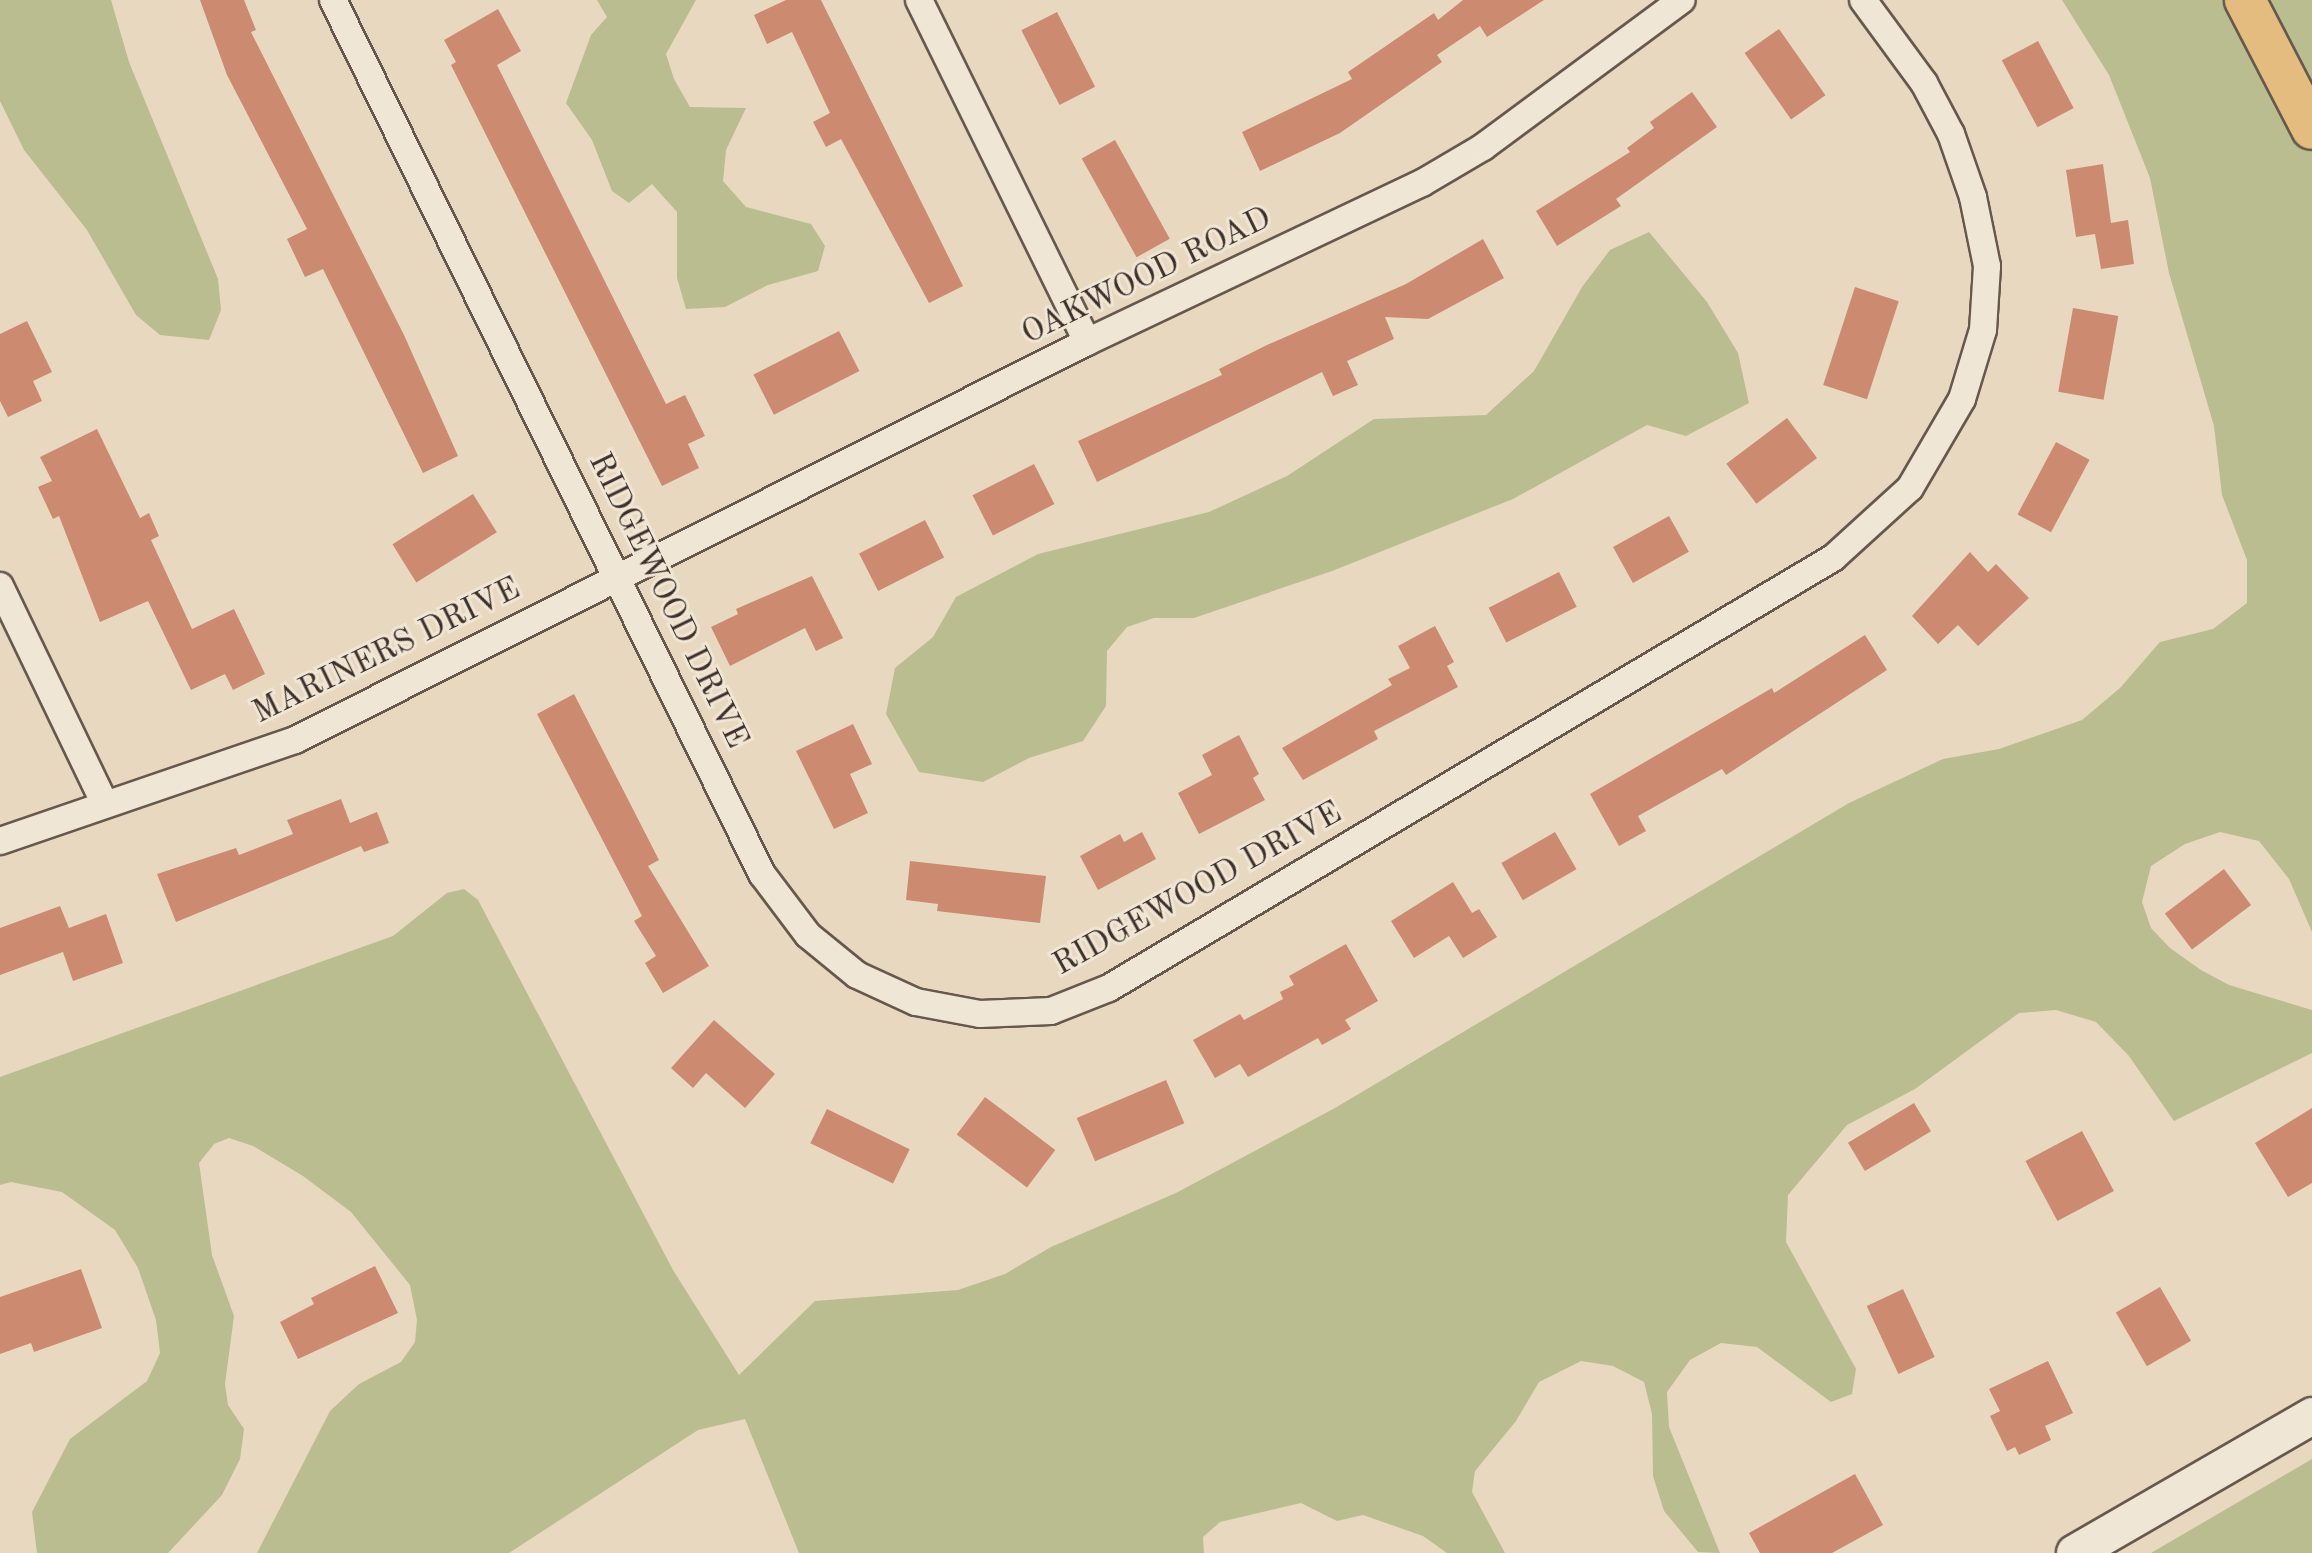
<!DOCTYPE html>
<html>
<head>
<meta charset="utf-8">
<style>
  body { margin:0 }
  #map { position:relative; width:2312px; height:1553px; overflow:hidden; background:#e8d8bf; font-family:"Old Standard TT",serif }
  div>[style] { position:absolute }
  [style*='--x'] { left:calc(var(--x)*1px); top:calc(var(--y)*1px); width:calc(var(--w)*1px); rotate:calc(var(--a)*1deg) }
  .green>* { inset:0; background:#babd8f }
  .building>* { inset:0; background:#cc8b70; transform-origin:0 0 }
  .roads { filter:drop-shadow(2px 0 #67584e) drop-shadow(-2px 0 #67584e) drop-shadow(0 2px #67584e) drop-shadow(0 -2px #67584e) }
  .street>* { height:26px; margin:-13px; padding:0 13px; transform-origin:13px; border-radius:13px; background:#f0e6d5 }
  .secondary>* { height:36px; margin:-18px; padding:0 18px; transform-origin:18px; border-radius:18px; background:#f0e6d5 }
  .primary>* { height:40px; margin:-20px; padding:0 20px; transform-origin:20px; border-radius:20px; background:#e4bc80 }
  span { translate:-50% -50%; white-space:nowrap; text-align:center; line-height:1.15; -webkit-text-stroke:6px #f0e6d5; paint-order:stroke }
  .street-label { font-size:32px; color:#3c2e29 }
</style>
</head>
<body>
<div id="map">
  <div class="green">
    <i style="clip-path:polygon(0 0,111px 0,129px 62px,218px 279px,221px 310px,209px 340px,160px 335px,136px 315px,87px 230px,24px 150px,0 101px)"></i>
    <i style="clip-path:polygon(597px 0,696px 0,666px 54px,674px 79px,690px 107px,746px 108px,726px 150px,723px 181px,746px 207px,811px 224px,825px 246px,818px 271px,768px 285px,725px 307px,686px 309px,677px 278px,677px 212px,652px 184px,629px 203px,612px 191px,592px 140px,566px 103px,591px 35px,607px 17px)"></i>
    <i style="clip-path:polygon(2062px 0,2312px 0,2312px 932px,2289px 879px,2259px 841px,2220px 832px,2185px 844px,2151px 866px,2142px 902px,2151px 928px,2170px 948px,2201px 970px,2229px 985px,2312px 1010px,2312px 1053px,2174px 1121px,2129px 1056px,2096px 1022px,2056px 1010px,2019px 1013px,1915px 1089px,1847px 1125px,1788px 1195px,1786px 1242px,1856px 1369px,1852px 1394px,1831px 1402px,1757px 1347px,1721px 1343px,1690px 1360px,1667px 1392px,1669px 1427px,1720px 1553px,1698px 1552px,1664px 1511px,1653px 1476px,1652px 1414px,1644px 1382px,1613px 1366px,1581px 1361px,1539px 1382px,1516px 1421px,1475px 1471px,1472px 1492px,1505px 1553px,1447px 1553px,1423px 1536px,1363px 1515px,1337px 1521px,1301px 1503px,1220px 1522px,1203px 1537px,1204px 1553px,799px 1553px,745px 1419px,698px 1430px,509px 1553px,257px 1553px,330px 1411px,359px 1384px,401px 1362px,415px 1342px,417px 1320px,410px 1285px,351px 1212px,303px 1176px,253px 1146px,229px 1138px,214px 1144px,199px 1163px,212px 1255px,234px 1316px,225px 1384px,228px 1405px,244px 1429px,240px 1459px,222px 1495px,168px 1553px,37px 1553px,32px 1512px,70px 1439px,147px 1381px,160px 1353px,156px 1320px,138px 1268px,115px 1230px,62px 1192px,11px 1182px,0 1185px,0 1077px,393px 936px,447px 893px,464px 889px,478px 900px,673px 1270px,739px 1375px,815px 1301px,958px 1290px,1005px 1274px,1051px 1247px,1176px 1193px,1335px 1108px,1849px 803px,1943px 759px,1999px 749px,2082px 720px,2120px 688px,2160px 642px,2213px 629px,2247px 603px,2247px 560px,2222px 495px,2214px 426px,2169px 273px,2150px 178px,2109px 75px)"></i>
    <i style="clip-path:polygon(1649px 232px,1707px 302px,1738px 353px,1749px 403px,1686px 436px,1647px 425px,1513px 499px,1332px 571px,1194px 618px,1154px 618px,1127px 627px,1107px 651px,1106px 706px,1083px 741px,1029px 758px,983px 782px,919px 772px,886px 714px,895px 668px,933px 637px,956px 597px,1038px 554px,1209px 512px,1287px 476px,1374px 419px,1486px 415px,1534px 371px,1582px 287px,1610px 250px)"></i>
    <i style="clip-path:polygon(2312px 1459px,2312px 1553px,2151px 1553px)"></i>
  </div>
  <div class="building">
    <i style="clip-path:polygon(200px 0,244px 0,256px 30px,251px 32px,404px 335px,458px 456px,423px 473px,323px 269px,305px 277px,287px 239px,307px 229px,227px 75px)"></i>
    <i style="clip-path:polygon(786px 0,821px 0,963px 286px,929px 303px,841px 139px,826px 147px,813px 122px,830px 113px,792px 32px,767px 44px,754px 15px)"></i>
    <i style="clip-path:polygon(1463px 0,1544px 0,1487px 37px,1480px 26px,1437px 55px,1442px 62px,1340px 133px,1260px 171px,1242px 132px,1352px 79px,1348px 72px,1434px 13px,1438px 20px)"></i>
    <i style="clip-path:polygon(498px 9px,521px 51px,497px 65px,666px 404px,685px 395px,705px 436px,688px 444px,699px 468px,662px 486px,451px 65px,456px 62px,444px 40px)"></i>
    <i style="left:1057px;top:12px;width:84px;height:40px;rotate:63deg"></i>
    <i style="left:1779px;top:29px;width:81px;height:42px;rotate:55deg"></i>
    <i style="left:2038px;top:41px;width:76px;height:41px;rotate:62deg"></i>
    <i style="clip-path:polygon(1692px 92px,1717px 127px,1616px 199px,1621px 206px,1557px 246px,1536px 211px,1630px 152px,1627px 148px,1654px 128px,1650px 122px)"></i>
    <i style="left:1115px;top:140px;width:113px;height:38px;rotate:61deg"></i>
    <i style="clip-path:polygon(2103px 164px,2111px 223px,2128px 220px,2134px 264px,2101px 269px,2095px 234px,2076px 237px,2066px 170px)"></i>
    <i style="clip-path:polygon(1483px 239px,1504px 278px,1428px 319px,1385px 317px,1394px 339px,1347px 361px,1358px 385px,1333px 396px,1322px 372px,1097px 482px,1078px 441px,1222px 375px,1219px 369px,1267px 345px,1406px 284px)"></i>
    <i style="left:1855px;top:287px;width:46px;height:103px;rotate:18deg"></i>
    <i style="left:2073px;top:308px;width:46px;height:85px;rotate:10deg"></i>
    <i style="clip-path:polygon(27px 321px,52px 372px,33px 381px,42px 401px,8px 417px,0 401px,0 334px)"></i>
    <i style="left:839px;top:331px;width:45px;height:96px;rotate:63deg"></i>
    <i style="left:1787px;top:418px;width:50px;height:76px;rotate:53deg"></i>
    <i style="clip-path:polygon(97px 429px,140px 518px,149px 513px,159px 536px,151px 540px,192px 629px,234px 609px,265px 674px,233px 690px,225px 674px,191px 690px,148px 601px,100px 622px,59px 516px,53px 519px,38px 487px,52px 481px,40px 457px)"></i>
    <i style="left:2056px;top:442px;width:38px;height:82px;rotate:28deg"></i>
    <i style="left:1034px;top:464px;width:45px;height:69px;rotate:63deg"></i>
    <i style="left:473px;top:494px;width:45px;height:95px;rotate:58deg"></i>
    <i style="left:1669px;top:516px;width:41px;height:64px;rotate:61deg"></i>
    <i style="left:925px;top:520px;width:42px;height:74px;rotate:63deg"></i>
    <i style="clip-path:polygon(1970px 552px,1988px 572px,1996px 564px,2029px 598px,1978px 646px,1958px 625px,1938px 644px,1912px 616px)"></i>
    <i style="left:1559px;top:572px;width:39px;height:79px;rotate:63deg"></i>
    <i style="clip-path:polygon(812px 576px,843px 638px,816px 651px,805px 628px,730px 666px,711px 627px,738px 614px,736px 609px)"></i>
    <i style="clip-path:polygon(1435px 626px,1454px 662px,1447px 666px,1458px 687px,1374px 731px,1378px 739px,1303px 780px,1282px 748px,1392px 685px,1388px 679px,1410px 668px,1398px 646px)"></i>
    <i style="clip-path:polygon(1865px 635px,1887px 670px,1726px 775px,1722px 769px,1638px 816px,1646px 831px,1619px 846px,1590px 794px,1772px 688px,1774px 693px)"></i>
    <i style="clip-path:polygon(574px 694px,659px 860px,648px 866px,709px 966px,663px 993px,645px 963px,656px 956px,634px 921px,642px 916px,537px 714px)"></i>
    <i style="clip-path:polygon(853px 724px,872px 764px,850px 774px,868px 813px,834px 829px,796px 751px)"></i>
    <i style="clip-path:polygon(1239px 735px,1259px 774px,1253px 778px,1265px 800px,1199px 834px,1178px 793px,1212px 775px,1202px 755px)"></i>
    <i style="clip-path:polygon(341px 799px,350px 823px,377px 812px,389px 843px,364px 852px,361px 846px,176px 922px,157px 874px,236px 848px,239px 855px,293px 834px,287px 820px)"></i>
    <i style="clip-path:polygon(1142px 832px,1156px 859px,1098px 890px,1080px 856px,1120px 834px,1124px 842px)"></i>
    <i style="left:1555px;top:832px;width:43px;height:62px;rotate:60deg"></i>
    <i style="clip-path:polygon(910px 861px,1046px 876px,1040px 923px,937px 911px,938px 904px,906px 900px)"></i>
    <i style="left:2224px;top:869px;width:45px;height:74px;rotate:53deg"></i>
    <i style="clip-path:polygon(1453px 882px,1472px 913px,1479px 909px,1497px 937px,1463px 958px,1449px 936px,1414px 958px,1391px 921px)"></i>
    <i style="clip-path:polygon(60px 906px,69px 928px,106px 914px,123px 963px,73px 981px,63px 952px,0 975px,0 928px)"></i>
    <i style="clip-path:polygon(1346px 944px,1378px 1001px,1345px 1020px,1351px 1029px,1322px 1045px,1318px 1038px,1248px 1077px,1240px 1064px,1215px 1078px,1193px 1040px,1240px 1014px,1244px 1020px,1283px 999px,1280px 992px,1294px 985px,1289px 976px)"></i>
    <i style="clip-path:polygon(714px 1020px,775px 1074px,745px 1108px,706px 1073px,693px 1088px,671px 1068px)"></i>
    <i style="left:1166px;top:1080px;width:47px;height:97px;rotate:67deg"></i>
    <i style="left:985px;top:1097px;width:88px;height:47px;rotate:37deg"></i>
    <i style="left:1914px;top:1103px;width:33px;height:77px;rotate:59deg"></i>
    <i style="clip-path:polygon(2312px 1108px,2312px 1183px,2288px 1197px,2255px 1143px)"></i>
    <i style="left:827px;top:1109px;width:92px;height:38px;rotate:26deg"></i>
    <i style="left:2082px;top:1131px;width:68px;height:64px;rotate:62deg"></i>
    <i style="clip-path:polygon(375px 1266px,398px 1313px,298px 1359px,280px 1322px,314px 1304px,311px 1298px)"></i>
    <i style="clip-path:polygon(81px 1269px,102px 1328px,34px 1352px,31px 1343px,0 1354px,0 1297px)"></i>
    <i style="left:2160px;top:1287px;width:62px;height:51px;rotate:60deg"></i>
    <i style="left:1903px;top:1289px;width:75px;height:40px;rotate:65deg"></i>
    <i style="clip-path:polygon(2048px 1361px,2073px 1413px,2045px 1426px,2051px 1440px,2019px 1455px,2015px 1447px,2007px 1451px,1990px 1416px,2000px 1411px,1989px 1389px)"></i>
    <i style="clip-path:polygon(1855px 1474px,1883px 1525px,1832px 1553px,1760px 1553px,1749px 1533px)"></i>
  </div>
  <div class="roads">
    <div class="street">
      <i style="--x:333;--y:0;--w:974;--a:63.86"></i>
      <i style="--x:762;--y:874;--w:76;--a:53"></i>
      <i style="--x:808;--y:935;--w:63;--a:39.2"></i>
      <i style="--x:857;--y:975;--w:65;--a:24.6"></i>
      <i style="--x:916;--y:1002;--w:65;--a:10.6"></i>
      <i style="--x:980;--y:1014;--w:71;--a:-2.4"></i>
      <i style="--x:1051;--y:1011;--w:62;--a:-21.6"></i>
      <i style="--x:1109;--y:988;--w:842;--a:-30.71"></i>
      <i style="--x:1833;--y:558;--w:104;--a:-42.3"></i>
      <i style="--x:1910;--y:488;--w:103;--a:-59.7"></i>
      <i style="--x:1962;--y:399;--w:72;--a:-73.1"></i>
      <i style="--x:1983;--y:330;--w:64;--a:-86.4"></i>
      <i style="--x:1987;--y:266;--w:70;--a:-101.5"></i>
      <i style="--x:1973;--y:197;--w:67;--a:-109.2"></i>
      <i style="--x:1951;--y:134;--w:58;--a:-117.9"></i>
      <i style="--x:1924;--y:83;--w:103;--a:-126.3"></i>
      <i style="--x:919;--y:0;--w:381;--a:63.8"></i>
      <i style="--x:0;--y:586;--w:242;--a:64.3"></i>
      <i style="--x:0;--y:841;--w:312;--a:-18.9"></i>
      <i style="--x:295;--y:740;--w:886;--a:-26.68"></i>
      <i style="--x:1087;--y:342;--w:371;--a:-25.4"></i>
      <i style="--x:1422;--y:183;--w:71;--a:-30.5"></i>
      <i style="--x:1483;--y:147;--w:247;--a:-36.5"></i>
    </div>
    <div class="secondary">
      <i style="--x:2075;--y:1553;--w:274;--a:-30"></i>
    </div>
    <div class="primary">
      <i style="--x:2245;--y:0;--w:145;--a:62.6"></i>
    </div>
  </div>
  <div class="street-label">
    <span style="left:1147px;top:277px;rotate:-26deg">OAKWOOD ROAD</span>
    <span style="left:667px;top:601px;rotate:64deg">RIDGEWOOD DRIVE</span>
    <span style="left:387px;top:652px;rotate:-26deg">MARINERS DRIVE</span>
    <span style="left:1198px;top:890px;rotate:-29deg">RIDGEWOOD DRIVE</span>
  </div>
</div>
</body>
</html>
